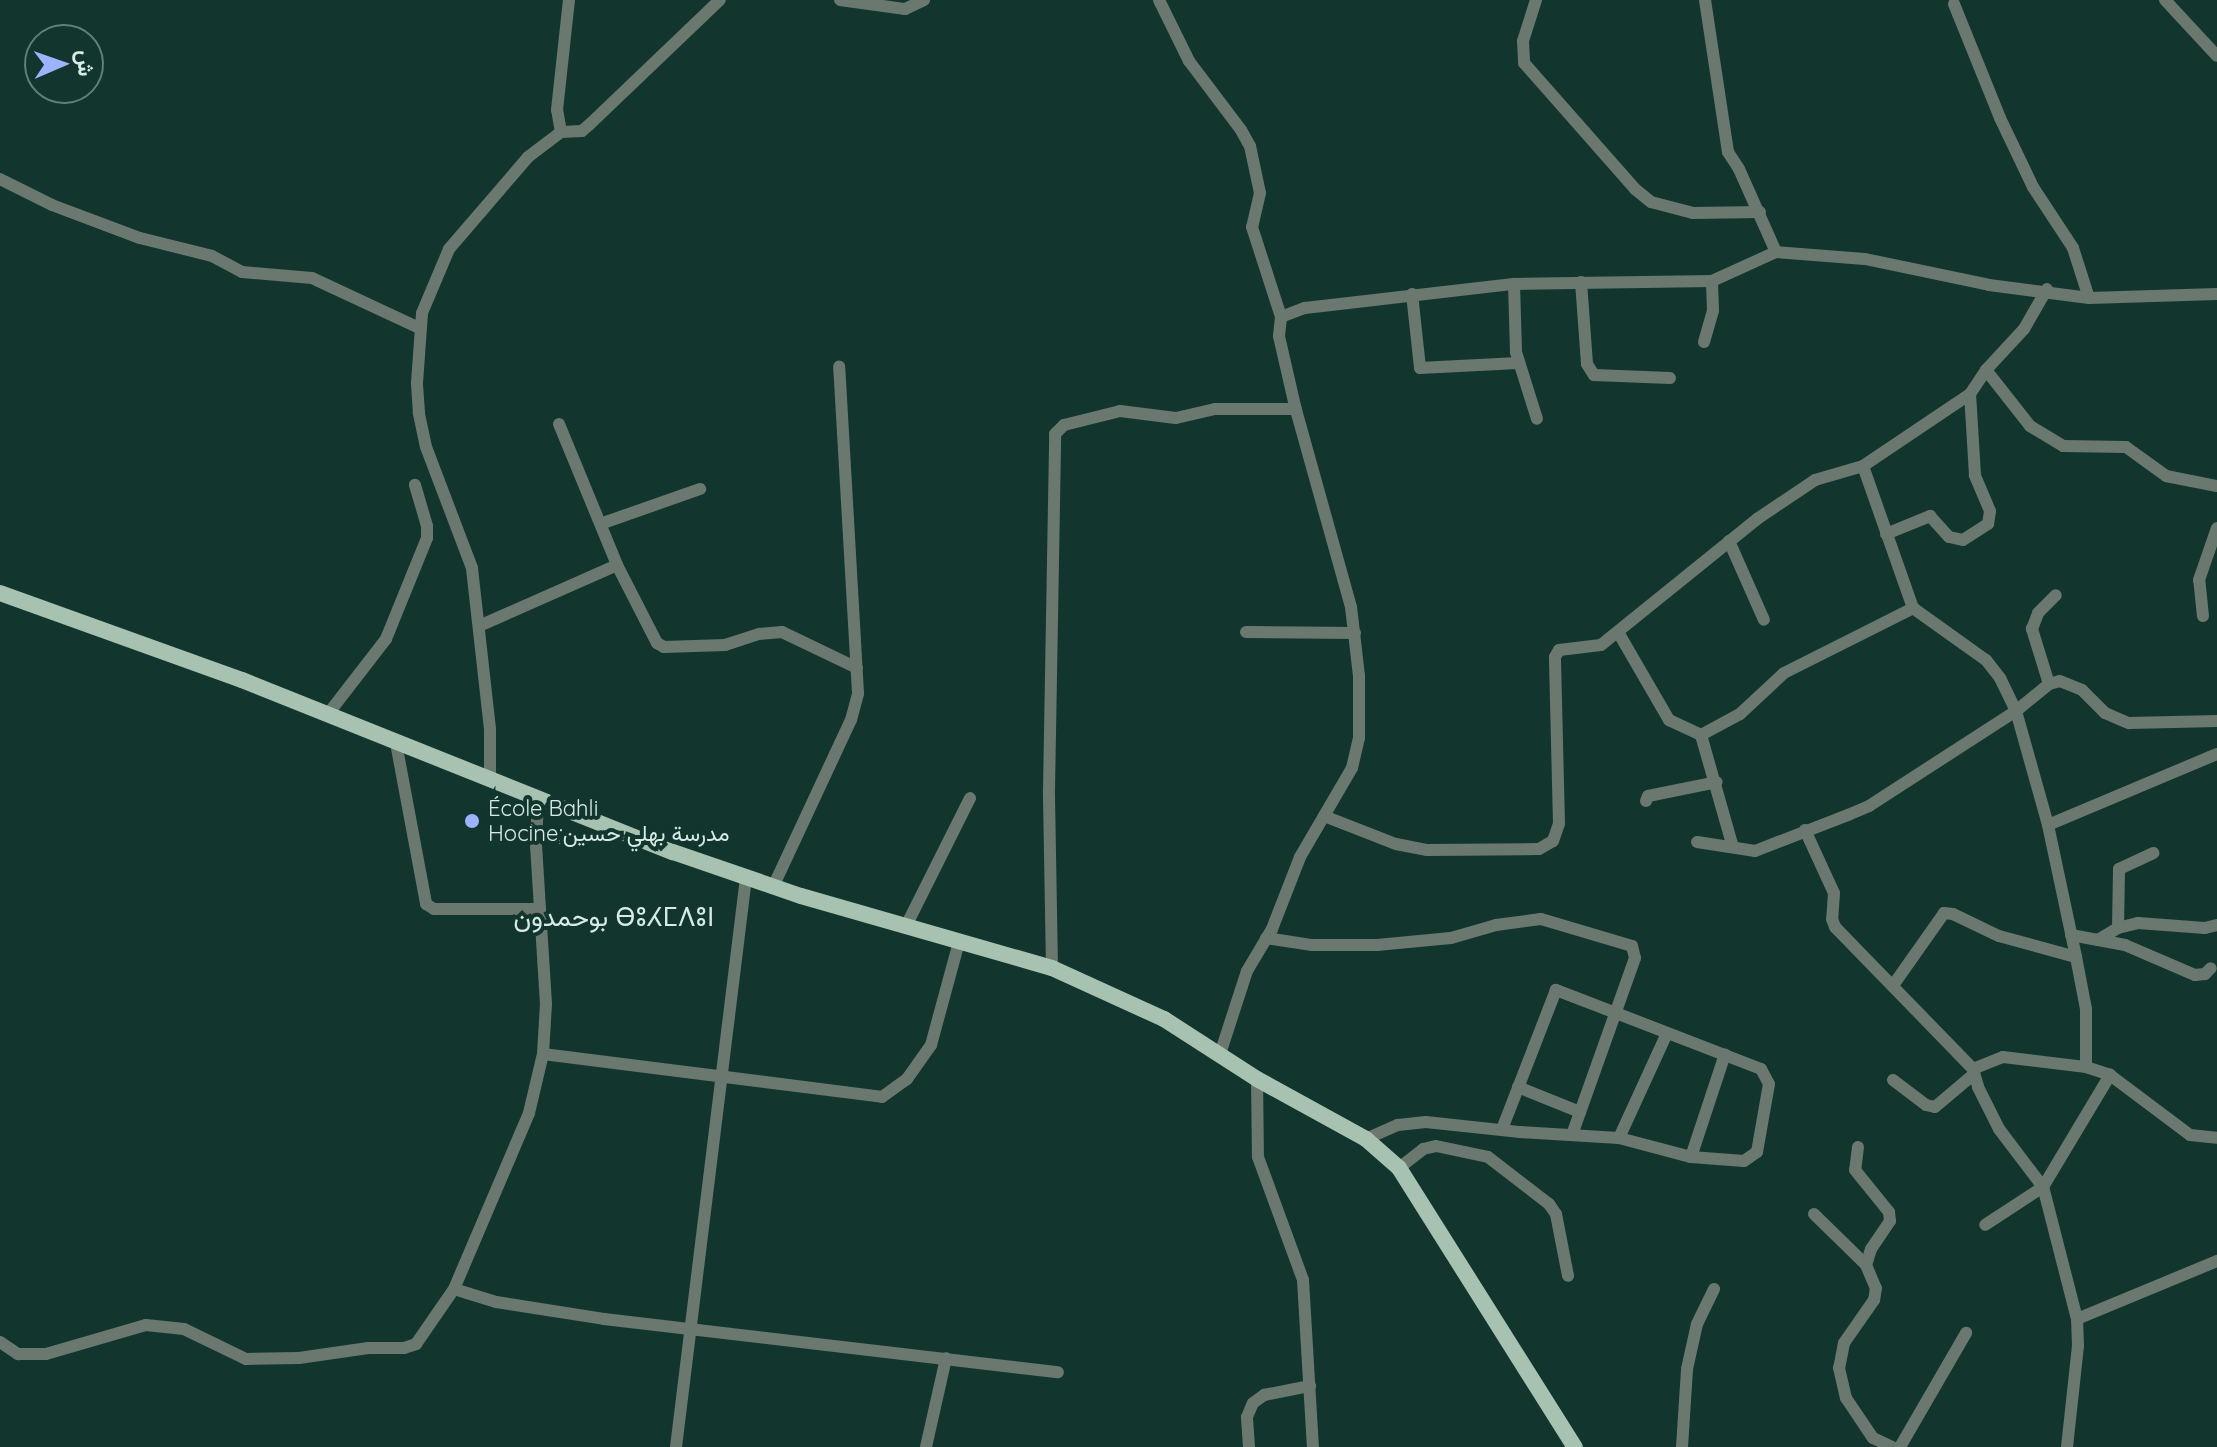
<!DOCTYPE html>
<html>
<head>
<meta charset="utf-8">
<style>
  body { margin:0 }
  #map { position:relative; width:2217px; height:1447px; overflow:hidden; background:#12362e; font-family:Quicksand,Vazirmatn,"Noto Sans Tifinagh",sans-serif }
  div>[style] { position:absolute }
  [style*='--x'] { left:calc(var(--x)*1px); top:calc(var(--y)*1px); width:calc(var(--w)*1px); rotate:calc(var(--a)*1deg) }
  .minor>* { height:12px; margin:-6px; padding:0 6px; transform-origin:6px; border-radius:6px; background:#6b7870 }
  .major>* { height:16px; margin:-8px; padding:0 8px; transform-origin:8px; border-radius:8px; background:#a7c2b1 }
  .dots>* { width:22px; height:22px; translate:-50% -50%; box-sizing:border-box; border:4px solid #12362e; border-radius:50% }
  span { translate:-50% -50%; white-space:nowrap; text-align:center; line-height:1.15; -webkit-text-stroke:8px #12362e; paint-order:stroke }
  .poi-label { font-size:22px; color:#d7eae5 }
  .left { translate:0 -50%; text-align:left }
  .quarter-label { font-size:26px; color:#d7eae5 }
  .north { position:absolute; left:24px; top:24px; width:80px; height:80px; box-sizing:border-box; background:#12362e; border:2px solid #617e77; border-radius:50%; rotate:88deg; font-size:22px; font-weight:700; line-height:32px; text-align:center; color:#d7eae5 }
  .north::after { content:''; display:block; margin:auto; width:28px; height:36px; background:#9fb3fd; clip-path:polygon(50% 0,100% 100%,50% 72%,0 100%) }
</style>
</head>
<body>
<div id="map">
  <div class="minor">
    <i style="--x:840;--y:0;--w:66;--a:7.9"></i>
    <i style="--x:905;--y:9;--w:21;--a:-25"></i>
    <i style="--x:1159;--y:0;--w:68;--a:63.8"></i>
    <i style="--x:1189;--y:61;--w:86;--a:53"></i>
    <i style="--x:1241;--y:130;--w:18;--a:61"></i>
    <i style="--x:1250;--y:146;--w:48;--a:78"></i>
    <i style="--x:1260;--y:193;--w:35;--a:103"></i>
    <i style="--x:1252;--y:227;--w:95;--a:72.1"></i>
    <i style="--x:1536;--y:0;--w:43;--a:107.6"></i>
    <i style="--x:1523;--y:41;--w:22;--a:87"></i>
    <i style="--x:1524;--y:63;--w:168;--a:48.6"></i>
    <i style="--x:1635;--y:189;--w:21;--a:39"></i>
    <i style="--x:1651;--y:202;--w:43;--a:14.7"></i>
    <i style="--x:1693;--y:213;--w:67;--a:-0.9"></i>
    <i style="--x:1705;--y:0;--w:154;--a:81.4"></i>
    <i style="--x:1728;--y:152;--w:20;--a:57"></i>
    <i style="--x:1739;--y:169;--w:91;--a:66"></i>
    <i style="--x:2165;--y:0;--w:76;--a:47.1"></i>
    <i style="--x:1954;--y:4;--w:123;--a:68"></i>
    <i style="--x:2000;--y:118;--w:76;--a:64.4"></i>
    <i style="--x:2033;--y:187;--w:73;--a:56.7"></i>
    <i style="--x:2073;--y:248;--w:52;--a:72.3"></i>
    <i style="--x:561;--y:132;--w:22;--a:-100"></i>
    <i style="--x:557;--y:110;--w:111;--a:-83.8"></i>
    <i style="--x:0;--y:179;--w:58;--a:26.6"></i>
    <i style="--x:52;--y:205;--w:94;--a:20.6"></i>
    <i style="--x:140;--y:238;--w:74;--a:14"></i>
    <i style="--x:212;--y:256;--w:34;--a:28"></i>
    <i style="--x:242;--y:272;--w:70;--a:4.9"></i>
    <i style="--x:312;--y:278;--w:118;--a:25"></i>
    <i style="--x:1581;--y:282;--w:82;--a:85.8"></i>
    <i style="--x:1587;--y:364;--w:13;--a:58"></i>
    <i style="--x:1594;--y:375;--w:76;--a:2.3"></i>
    <i style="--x:1514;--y:284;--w:68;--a:88.3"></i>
    <i style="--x:1516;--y:352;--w:70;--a:72.6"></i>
    <i style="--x:1412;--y:294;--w:74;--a:83.8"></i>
    <i style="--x:1420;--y:368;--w:98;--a:-2.9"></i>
    <i style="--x:1704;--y:342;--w:32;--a:-74"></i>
    <i style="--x:1713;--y:311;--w:30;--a:-92"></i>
    <i style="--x:1986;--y:370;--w:71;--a:51.8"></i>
    <i style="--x:2030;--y:426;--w:39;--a:31"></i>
    <i style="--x:2063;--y:446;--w:63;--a:0.9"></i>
    <i style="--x:2126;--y:447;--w:49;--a:35.9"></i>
    <i style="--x:2166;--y:476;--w:52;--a:11.1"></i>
    <i style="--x:559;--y:424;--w:152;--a:67.6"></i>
    <i style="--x:617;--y:565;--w:88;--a:62.9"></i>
    <i style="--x:657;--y:643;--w:8;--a:30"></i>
    <i style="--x:664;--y:647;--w:61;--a:-1.9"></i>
    <i style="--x:725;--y:645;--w:36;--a:-18"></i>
    <i style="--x:759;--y:634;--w:23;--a:-5"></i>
    <i style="--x:782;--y:632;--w:83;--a:25.6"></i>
    <i style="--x:1863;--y:466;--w:151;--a:70.6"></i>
    <i style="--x:1913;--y:608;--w:90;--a:35.5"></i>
    <i style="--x:1986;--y:660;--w:23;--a:52"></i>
    <i style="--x:2000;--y:678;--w:37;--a:64"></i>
    <i style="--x:2016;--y:711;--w:118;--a:74.3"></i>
    <i style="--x:2048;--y:825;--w:135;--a:78"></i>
    <i style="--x:2076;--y:957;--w:53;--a:79.1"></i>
    <i style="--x:2086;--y:1009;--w:58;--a:90"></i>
    <i style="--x:603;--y:523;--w:103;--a:-19.3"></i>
    <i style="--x:1886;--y:534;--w:48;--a:-22.2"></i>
    <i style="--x:1930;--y:516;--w:28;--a:48"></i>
    <i style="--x:1949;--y:537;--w:14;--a:12"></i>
    <i style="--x:1963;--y:540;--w:30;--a:-33"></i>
    <i style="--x:1988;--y:524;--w:13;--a:-81"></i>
    <i style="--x:1990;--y:511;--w:39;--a:-113"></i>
    <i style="--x:1975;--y:475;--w:81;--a:-93.5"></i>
    <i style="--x:1729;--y:541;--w:86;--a:66.1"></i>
    <i style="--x:2203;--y:616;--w:36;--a:-96"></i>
    <i style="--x:2199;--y:580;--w:55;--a:-70.9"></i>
    <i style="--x:479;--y:626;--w:151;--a:-23.8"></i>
    <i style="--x:1246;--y:632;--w:109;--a:0.5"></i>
    <i style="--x:1618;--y:632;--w:102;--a:59.9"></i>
    <i style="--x:1669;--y:720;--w:35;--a:25"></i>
    <i style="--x:1701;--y:735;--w:116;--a:74.1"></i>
    <i style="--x:2049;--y:684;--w:58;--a:-107.2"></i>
    <i style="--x:2032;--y:629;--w:17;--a:-69"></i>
    <i style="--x:2038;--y:613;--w:25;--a:-45"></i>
    <i style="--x:328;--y:714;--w:95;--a:-52.3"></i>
    <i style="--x:386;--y:639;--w:109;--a:-67.9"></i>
    <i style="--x:427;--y:538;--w:12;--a:-90"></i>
    <i style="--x:427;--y:526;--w:43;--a:-106.3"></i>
    <i style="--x:1701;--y:735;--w:44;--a:-28.3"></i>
    <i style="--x:1740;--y:714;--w:60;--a:-43"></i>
    <i style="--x:1784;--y:673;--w:144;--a:-26.7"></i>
    <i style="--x:396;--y:743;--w:164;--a:79.4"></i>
    <i style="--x:426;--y:904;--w:9;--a:32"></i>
    <i style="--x:434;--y:909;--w:106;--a:0"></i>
    <i style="--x:490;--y:780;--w:51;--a:-90"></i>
    <i style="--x:490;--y:729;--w:162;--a:-96.4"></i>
    <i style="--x:472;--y:568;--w:129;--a:-110.8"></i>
    <i style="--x:426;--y:447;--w:35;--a:-102"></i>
    <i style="--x:419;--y:413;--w:30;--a:-94"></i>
    <i style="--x:417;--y:383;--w:70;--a:-85.9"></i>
    <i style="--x:422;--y:313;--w:69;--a:-67.1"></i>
    <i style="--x:449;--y:249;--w:121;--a:-49.3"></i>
    <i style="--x:528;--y:157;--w:41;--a:-37.1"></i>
    <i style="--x:561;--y:132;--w:21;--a:-3"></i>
    <i style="--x:582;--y:131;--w:9;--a:-41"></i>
    <i style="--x:589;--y:125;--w:181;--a:-43.7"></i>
    <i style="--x:1646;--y:801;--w:5;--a:-68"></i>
    <i style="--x:1648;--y:796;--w:70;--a:-11.5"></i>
    <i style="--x:1324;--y:816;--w:77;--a:21.3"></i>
    <i style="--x:1396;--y:844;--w:32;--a:11"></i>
    <i style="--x:1427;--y:850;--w:112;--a:-0.5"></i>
    <i style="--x:1539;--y:849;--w:16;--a:-30"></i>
    <i style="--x:1553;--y:841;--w:18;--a:-71"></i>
    <i style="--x:1559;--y:824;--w:167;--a:-91.4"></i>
    <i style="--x:1555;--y:657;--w:8;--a:-60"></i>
    <i style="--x:1559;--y:650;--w:42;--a:-6.8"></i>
    <i style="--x:1601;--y:645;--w:201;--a:-38.9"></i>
    <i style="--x:1757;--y:519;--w:70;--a:-33.9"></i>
    <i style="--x:1815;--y:480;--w:50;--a:-16.3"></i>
    <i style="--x:1863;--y:466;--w:129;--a:-33.9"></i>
    <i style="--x:1970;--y:394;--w:29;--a:-56"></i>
    <i style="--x:1986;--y:370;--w:56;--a:-47.2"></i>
    <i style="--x:2024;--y:329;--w:46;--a:-60.1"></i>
    <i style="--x:2048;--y:825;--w:183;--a:-22.8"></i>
    <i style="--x:1805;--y:830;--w:69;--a:65.3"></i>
    <i style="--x:1834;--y:893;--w:26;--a:94"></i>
    <i style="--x:1832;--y:919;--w:9;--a:69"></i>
    <i style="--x:1835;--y:927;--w:198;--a:45.8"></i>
    <i style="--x:1973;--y:1069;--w:32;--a:-22"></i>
    <i style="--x:2003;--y:1057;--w:84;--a:6.9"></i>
    <i style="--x:2086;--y:1067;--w:25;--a:18"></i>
    <i style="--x:2110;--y:1075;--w:100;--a:36.9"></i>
    <i style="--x:2190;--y:1135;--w:27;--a:6"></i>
    <i style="--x:1697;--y:842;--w:59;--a:8.8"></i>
    <i style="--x:1755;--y:851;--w:100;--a:-21.2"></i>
    <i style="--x:1848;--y:815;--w:23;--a:-23"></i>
    <i style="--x:1869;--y:806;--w:175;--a:-32.9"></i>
    <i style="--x:2016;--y:711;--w:43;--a:-39.3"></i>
    <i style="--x:2049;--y:684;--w:11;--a:-15"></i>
    <i style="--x:2060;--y:681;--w:24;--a:22"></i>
    <i style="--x:2082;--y:690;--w:33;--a:45"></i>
    <i style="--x:2105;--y:713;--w:26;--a:23"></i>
    <i style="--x:2129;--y:723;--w:88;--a:-1.3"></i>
    <i style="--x:773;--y:887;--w:184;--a:-65"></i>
    <i style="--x:851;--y:720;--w:28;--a:-75"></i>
    <i style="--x:858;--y:693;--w:327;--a:-93.3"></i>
    <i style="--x:906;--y:926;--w:143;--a:-63.4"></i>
    <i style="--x:2118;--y:928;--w:59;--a:-89"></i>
    <i style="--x:2119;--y:869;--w:38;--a:-25"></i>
    <i style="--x:2071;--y:935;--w:55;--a:10.5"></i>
    <i style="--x:2125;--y:945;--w:76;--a:23.2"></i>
    <i style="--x:2195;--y:975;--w:10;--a:-6"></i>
    <i style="--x:2205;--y:974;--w:8;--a:-45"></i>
    <i style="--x:1266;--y:938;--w:47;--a:8.7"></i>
    <i style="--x:1312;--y:945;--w:65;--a:0"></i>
    <i style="--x:1377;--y:945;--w:74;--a:-5.4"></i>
    <i style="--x:1451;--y:938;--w:47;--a:-16.1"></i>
    <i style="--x:1496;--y:925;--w:45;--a:-7.6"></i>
    <i style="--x:1541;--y:919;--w:95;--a:16.5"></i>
    <i style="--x:1632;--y:946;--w:12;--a:76"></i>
    <i style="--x:1635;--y:958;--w:188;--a:109.6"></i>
    <i style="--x:2098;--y:940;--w:23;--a:-31"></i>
    <i style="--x:2118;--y:928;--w:21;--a:-14"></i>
    <i style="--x:2138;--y:923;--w:67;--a:4.3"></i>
    <i style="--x:2205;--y:928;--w:12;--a:-14"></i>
    <i style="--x:1052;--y:968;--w:178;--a:-91"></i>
    <i style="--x:1049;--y:790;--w:356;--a:-89"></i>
    <i style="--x:1055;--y:434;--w:13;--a:-45"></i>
    <i style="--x:1064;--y:425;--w:58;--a:-14"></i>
    <i style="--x:1120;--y:411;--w:56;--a:7.1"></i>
    <i style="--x:1176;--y:418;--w:40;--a:-13"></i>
    <i style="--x:1215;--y:409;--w:81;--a:0"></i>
    <i style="--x:1894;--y:984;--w:87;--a:-54.8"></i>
    <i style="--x:1944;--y:913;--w:9;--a:6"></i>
    <i style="--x:1953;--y:914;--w:51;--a:25.6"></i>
    <i style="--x:1999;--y:936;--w:80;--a:15.3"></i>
    <i style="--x:543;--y:1054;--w:342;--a:7.2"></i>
    <i style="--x:882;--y:1097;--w:31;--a:-36"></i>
    <i style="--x:907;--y:1079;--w:42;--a:-54.8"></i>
    <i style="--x:931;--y:1045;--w:107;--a:-74.8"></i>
    <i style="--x:1220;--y:1054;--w:87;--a:-72"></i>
    <i style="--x:1247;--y:971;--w:49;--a:-59.2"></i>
    <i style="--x:1272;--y:929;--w:77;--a:-68.7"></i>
    <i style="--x:1300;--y:857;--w:103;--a:-59.7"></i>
    <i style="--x:1352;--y:768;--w:31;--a:-77"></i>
    <i style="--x:1359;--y:738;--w:62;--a:-90"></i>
    <i style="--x:1359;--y:676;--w:69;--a:-96.6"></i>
    <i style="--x:1351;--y:607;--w:209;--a:-105.6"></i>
    <i style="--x:1295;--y:406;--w:72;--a:-102.9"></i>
    <i style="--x:1279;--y:336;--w:19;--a:-84"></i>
    <i style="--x:1281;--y:317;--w:26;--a:-21"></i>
    <i style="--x:1305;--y:308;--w:210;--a:-6.6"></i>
    <i style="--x:1514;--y:284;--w:198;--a:-0.9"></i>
    <i style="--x:1712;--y:281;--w:70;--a:-24.4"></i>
    <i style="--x:1776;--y:252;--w:89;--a:4.5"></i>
    <i style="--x:1865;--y:259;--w:127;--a:11.8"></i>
    <i style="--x:1989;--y:285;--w:101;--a:7.4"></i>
    <i style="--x:2089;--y:298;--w:128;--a:-1.8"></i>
    <i style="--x:1973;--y:1069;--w:19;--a:74"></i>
    <i style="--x:1978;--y:1087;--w:47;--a:63.4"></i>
    <i style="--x:1999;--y:1129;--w:73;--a:52.8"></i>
    <i style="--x:2043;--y:1187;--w:69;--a:146.8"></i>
    <i style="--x:1257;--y:1079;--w:78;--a:89.3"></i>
    <i style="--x:1258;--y:1157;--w:131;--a:69.9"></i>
    <i style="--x:1303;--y:1280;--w:167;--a:86.6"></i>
    <i style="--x:1893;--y:1080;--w:41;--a:37.1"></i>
    <i style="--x:1926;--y:1105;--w:9;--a:13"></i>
    <i style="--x:1935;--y:1107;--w:51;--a:-40.2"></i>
    <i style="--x:1518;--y:1087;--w:67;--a:22"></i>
    <i style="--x:1619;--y:1138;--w:115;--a:-65.4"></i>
    <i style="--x:1366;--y:1139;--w:35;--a:-24"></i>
    <i style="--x:1398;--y:1125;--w:28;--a:-6"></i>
    <i style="--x:1426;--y:1122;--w:95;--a:6.1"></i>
    <i style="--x:1520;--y:1132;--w:99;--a:3.5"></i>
    <i style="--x:1619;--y:1138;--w:74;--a:14.8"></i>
    <i style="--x:1691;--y:1157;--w:53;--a:4.3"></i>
    <i style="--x:1744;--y:1161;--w:16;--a:-35"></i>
    <i style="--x:1757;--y:1152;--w:69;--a:-80"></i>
    <i style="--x:1769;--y:1084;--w:17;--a:-118"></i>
    <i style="--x:1761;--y:1069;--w:220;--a:-158.9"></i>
    <i style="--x:1556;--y:990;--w:149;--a:111.2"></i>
    <i style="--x:1858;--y:1147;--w:23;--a:97"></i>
    <i style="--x:1855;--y:1170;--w:54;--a:51"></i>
    <i style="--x:1889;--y:1212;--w:9;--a:84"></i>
    <i style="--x:1890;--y:1221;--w:34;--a:124"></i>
    <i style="--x:1871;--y:1249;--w:17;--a:107"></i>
    <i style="--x:1866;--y:1265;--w:25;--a:67"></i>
    <i style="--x:1876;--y:1288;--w:12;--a:99"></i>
    <i style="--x:1874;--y:1300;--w:52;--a:124.9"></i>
    <i style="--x:1844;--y:1343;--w:25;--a:101"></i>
    <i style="--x:1839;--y:1368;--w:31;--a:77"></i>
    <i style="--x:1846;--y:1398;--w:48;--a:56"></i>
    <i style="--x:1873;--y:1438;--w:21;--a:25"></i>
    <i style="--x:1691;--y:1157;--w:108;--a:-71.7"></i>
    <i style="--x:1399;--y:1168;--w:31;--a:-38"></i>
    <i style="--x:1423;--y:1149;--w:13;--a:-13"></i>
    <i style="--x:1436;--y:1146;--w:53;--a:11.9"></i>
    <i style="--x:1488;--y:1157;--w:77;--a:37.6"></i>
    <i style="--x:1549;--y:1204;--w:12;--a:55"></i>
    <i style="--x:1556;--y:1214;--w:63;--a:79"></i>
    <i style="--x:1814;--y:1214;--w:73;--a:44.4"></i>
    <i style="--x:454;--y:1289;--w:44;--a:17.2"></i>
    <i style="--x:496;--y:1302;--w:109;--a:8.9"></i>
    <i style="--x:604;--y:1319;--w:457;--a:6.7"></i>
    <i style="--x:2077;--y:1319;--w:152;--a:-22.5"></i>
    <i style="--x:0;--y:1342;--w:22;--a:34"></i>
    <i style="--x:18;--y:1354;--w:28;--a:0"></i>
    <i style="--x:46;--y:1354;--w:104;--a:-16.2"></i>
    <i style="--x:146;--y:1325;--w:38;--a:6"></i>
    <i style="--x:184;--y:1329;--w:69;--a:25.8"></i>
    <i style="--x:246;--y:1359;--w:53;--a:-1.1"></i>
    <i style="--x:299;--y:1358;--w:70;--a:-8.2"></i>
    <i style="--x:368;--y:1348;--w:36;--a:0"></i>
    <i style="--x:404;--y:1348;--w:13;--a:-18"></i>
    <i style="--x:416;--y:1344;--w:67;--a:-55.4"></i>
    <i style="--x:454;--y:1289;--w:191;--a:-66.9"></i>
    <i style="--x:529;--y:1113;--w:61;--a:-76.7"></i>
    <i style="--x:543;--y:1054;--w:50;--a:-86.6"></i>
    <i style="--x:546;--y:1004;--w:158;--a:-93.6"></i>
    <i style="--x:536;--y:846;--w:47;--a:-87.6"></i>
    <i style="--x:676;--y:1447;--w:573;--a:-82.99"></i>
    <i style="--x:926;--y:1447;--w:91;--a:-77.3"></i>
    <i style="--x:1249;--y:1447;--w:30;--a:-94"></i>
    <i style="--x:1247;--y:1417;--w:15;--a:-67"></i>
    <i style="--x:1253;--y:1403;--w:14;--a:-36"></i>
    <i style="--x:1264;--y:1395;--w:47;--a:-11.1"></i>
    <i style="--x:1682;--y:1447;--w:78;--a:-86.3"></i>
    <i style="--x:1687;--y:1369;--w:46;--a:-77.5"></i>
    <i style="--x:1697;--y:1324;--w:39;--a:-64"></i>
    <i style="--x:1900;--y:1447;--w:132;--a:-59.9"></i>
    <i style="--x:2067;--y:1447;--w:102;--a:-83.8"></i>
    <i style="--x:2078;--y:1346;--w:27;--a:-92"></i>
    <i style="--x:2077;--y:1319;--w:136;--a:-104.4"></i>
    <i style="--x:2043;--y:1187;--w:131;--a:-59.1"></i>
  </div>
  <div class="major">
    <i style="--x:0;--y:593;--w:257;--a:19.8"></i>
    <i style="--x:242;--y:680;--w:464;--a:21.8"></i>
    <i style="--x:673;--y:852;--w:135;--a:19"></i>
    <i style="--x:801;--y:896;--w:261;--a:16"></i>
    <i style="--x:1052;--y:968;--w:123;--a:24.5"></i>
    <i style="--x:1164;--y:1019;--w:111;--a:32.8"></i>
    <i style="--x:1257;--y:1079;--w:124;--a:28.8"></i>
    <i style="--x:1366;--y:1139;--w:44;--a:41.3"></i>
    <i style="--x:1399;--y:1168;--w:330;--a:57.8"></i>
  </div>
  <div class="dots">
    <i style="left:472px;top:821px;background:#9fb3fd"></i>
  </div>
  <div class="poi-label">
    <span class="left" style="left:488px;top:821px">École Bahli<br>Hocine;مدرسة بهلي حسين</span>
  </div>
  <div class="quarter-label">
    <span style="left:614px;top:917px">بوحمدون ⴱⵓⵃⵎⴷⵓⵏ</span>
  </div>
  <div class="north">ش</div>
</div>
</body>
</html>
